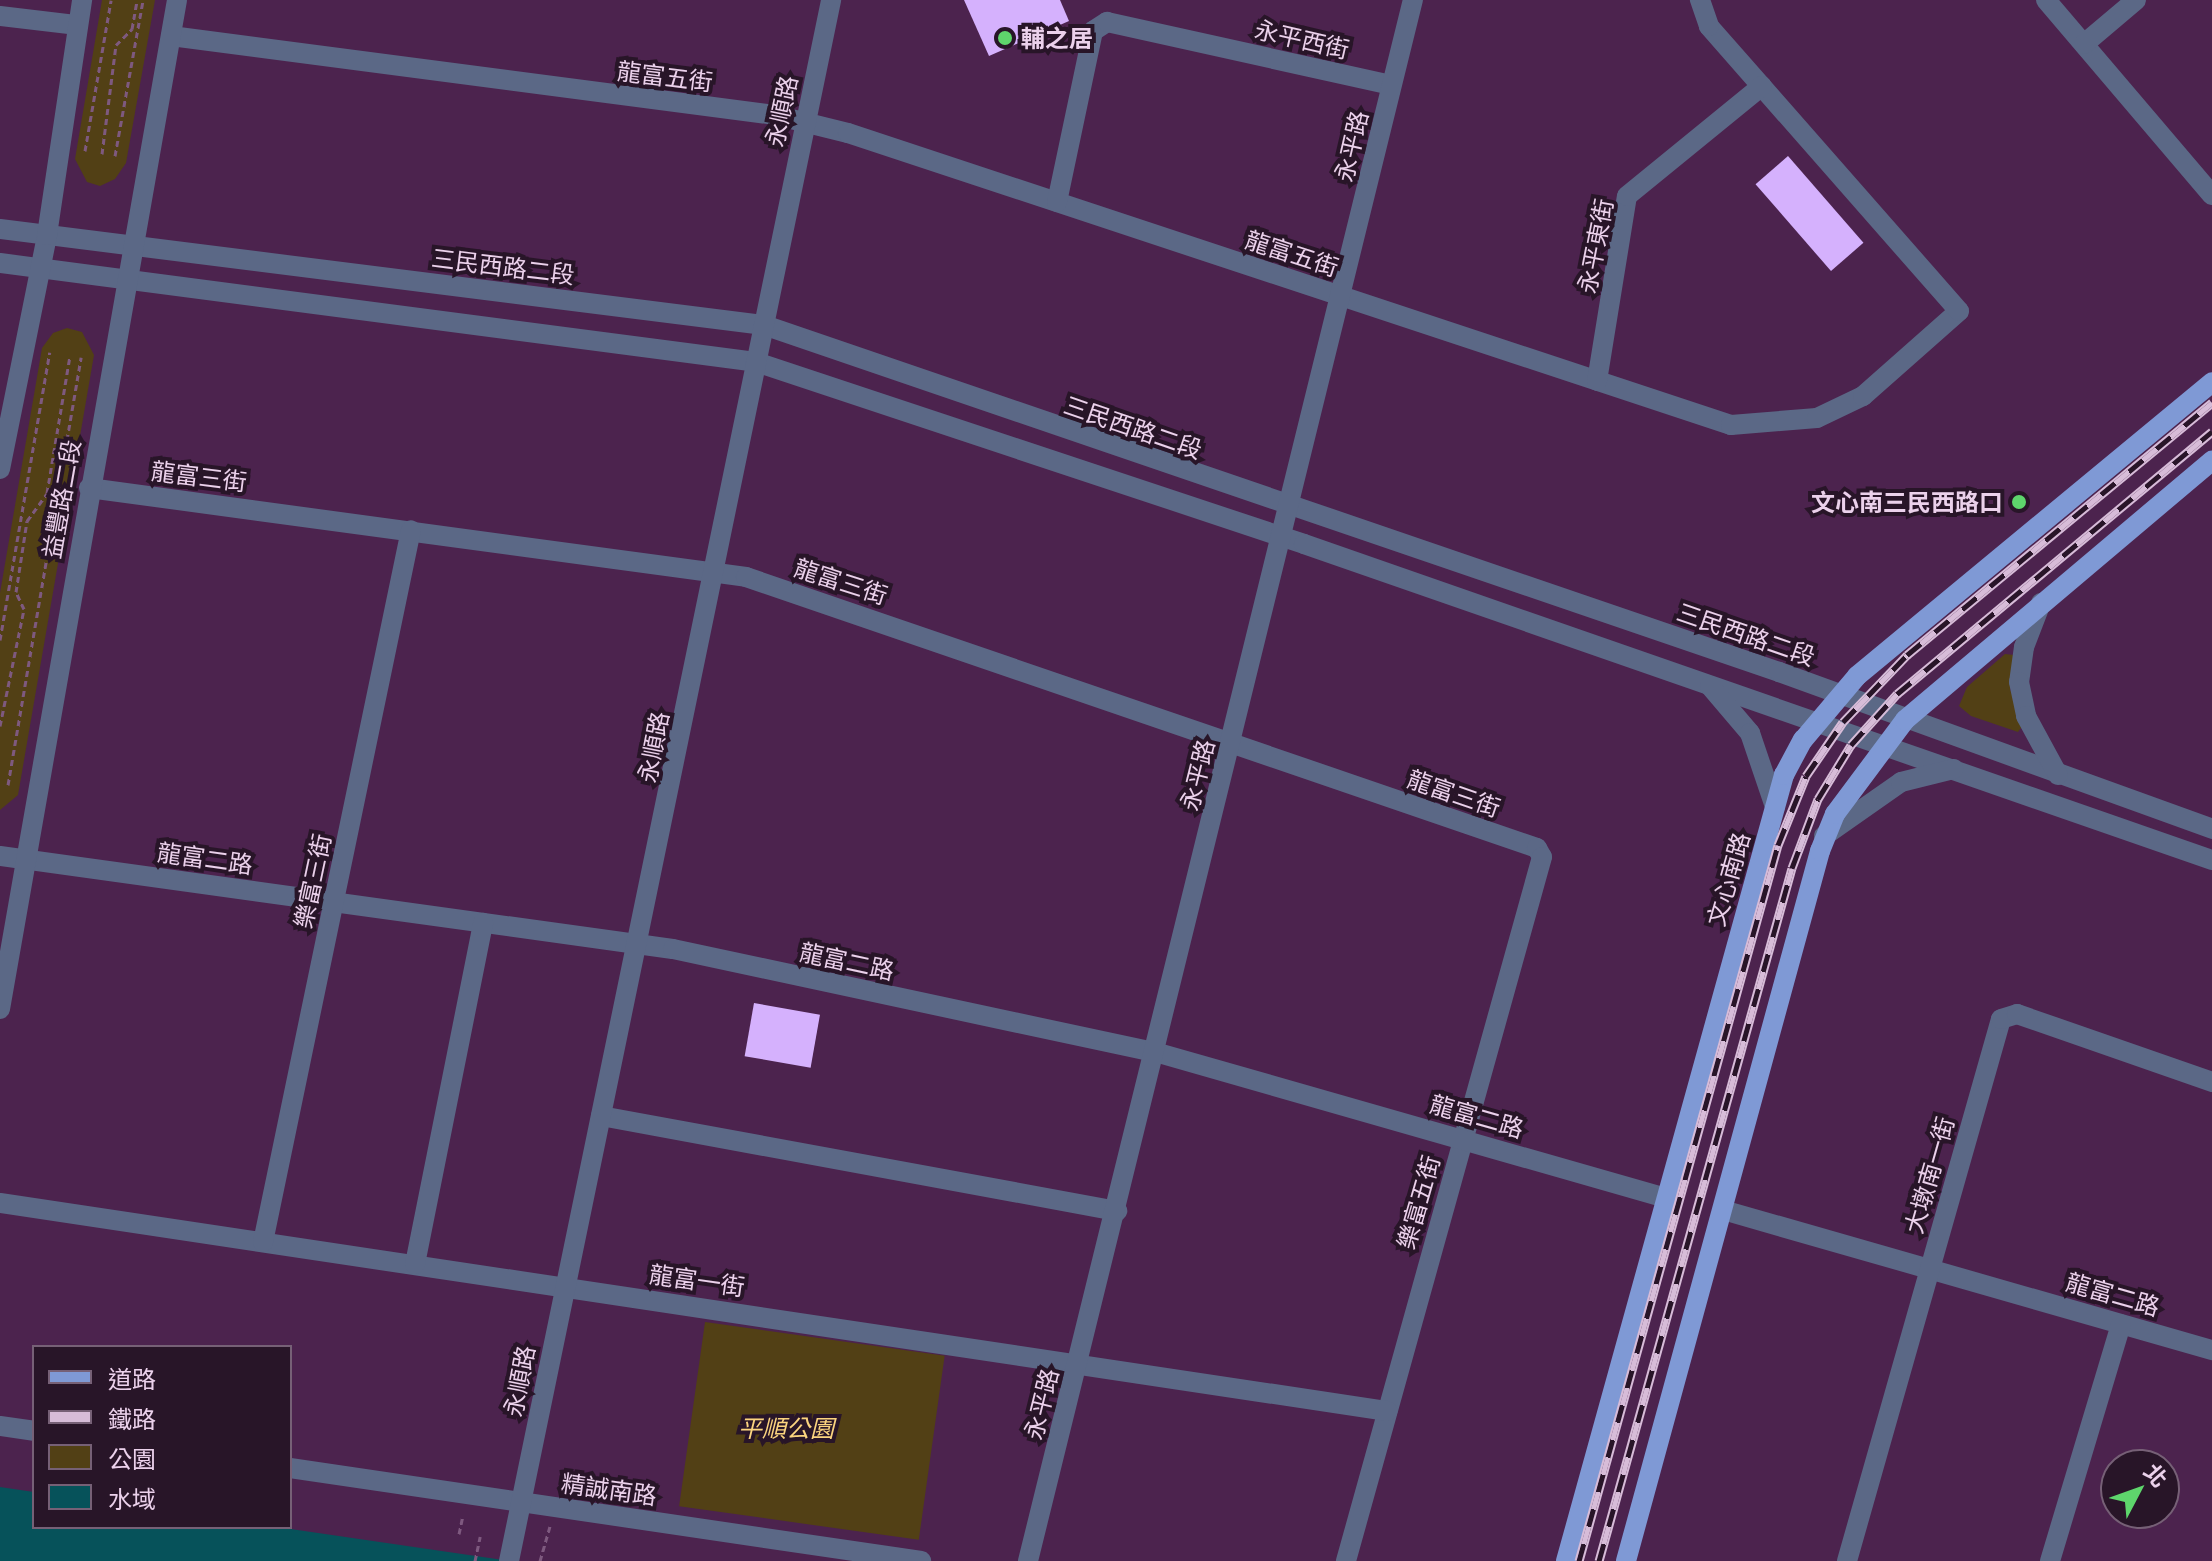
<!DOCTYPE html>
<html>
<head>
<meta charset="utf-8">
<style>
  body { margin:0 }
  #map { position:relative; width:2212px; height:1561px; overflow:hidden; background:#4c234e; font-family:"Noto Serif","Noto Sans TC",serif }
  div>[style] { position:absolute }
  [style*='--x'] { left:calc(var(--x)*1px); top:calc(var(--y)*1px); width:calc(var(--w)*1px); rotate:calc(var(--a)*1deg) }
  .green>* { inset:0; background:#524015; transform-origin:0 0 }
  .water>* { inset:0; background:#06525a }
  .building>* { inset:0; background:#d5b1fd; transform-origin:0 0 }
  .path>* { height:3px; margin-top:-1.5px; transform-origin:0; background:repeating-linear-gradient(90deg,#7e597f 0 6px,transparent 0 10px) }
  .minor>* { height:20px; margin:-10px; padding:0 10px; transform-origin:10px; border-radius:10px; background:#5b6886 }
  .major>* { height:20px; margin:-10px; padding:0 10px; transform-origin:10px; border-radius:10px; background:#7f99d5 }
  .rail>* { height:9px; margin-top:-4.5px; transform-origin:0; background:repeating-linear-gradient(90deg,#281528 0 18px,#d7bcd8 0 36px); box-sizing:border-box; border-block:2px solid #d7bcd8 }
  .dots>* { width:22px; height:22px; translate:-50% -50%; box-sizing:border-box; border:4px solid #281528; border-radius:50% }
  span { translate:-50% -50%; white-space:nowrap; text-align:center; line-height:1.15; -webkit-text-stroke:8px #281528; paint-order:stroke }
  .poi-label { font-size:24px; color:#ebd1eb; font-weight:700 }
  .left { translate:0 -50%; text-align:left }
  .right { translate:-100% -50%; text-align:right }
  .street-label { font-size:24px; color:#ebd1eb }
  .park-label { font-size:24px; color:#fbd47f; font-style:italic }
  .legend { position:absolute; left:32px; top:1345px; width:260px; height:184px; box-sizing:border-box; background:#281528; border:2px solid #766076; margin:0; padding:10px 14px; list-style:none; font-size:24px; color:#ebd1eb }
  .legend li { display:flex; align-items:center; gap:16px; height:40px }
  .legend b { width:40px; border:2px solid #766076 }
  .north { position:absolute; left:2100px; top:1449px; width:80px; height:80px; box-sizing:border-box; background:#281528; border:2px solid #766076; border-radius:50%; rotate:49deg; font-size:22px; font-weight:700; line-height:32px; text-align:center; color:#ebd1eb }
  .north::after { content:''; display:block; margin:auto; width:28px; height:36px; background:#5ed56c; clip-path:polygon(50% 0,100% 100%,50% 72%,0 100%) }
</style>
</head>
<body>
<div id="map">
  <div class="green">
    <i style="clip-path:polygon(102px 0,155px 0,126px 163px,115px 179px,100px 186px,87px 182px,75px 159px)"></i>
    <i style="clip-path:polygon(67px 328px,82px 332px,94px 355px,18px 795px,0 810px,0 593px,42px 348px,53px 333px)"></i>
    <i style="clip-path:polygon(2005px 654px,2014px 655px,2010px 689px,2023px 725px,2018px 732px,1971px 716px,1959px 706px,1967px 687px)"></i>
    <i style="left:705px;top:1322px;width:242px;height:186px;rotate:8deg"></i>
  </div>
  <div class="water">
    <i style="clip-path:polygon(0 1487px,34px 1492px,34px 1527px,277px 1527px,510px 1561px,0 1561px)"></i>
  </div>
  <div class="building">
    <i style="clip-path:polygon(964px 0,1060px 0,1069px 21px,989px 56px)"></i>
    <i style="left:1788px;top:156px;width:115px;height:43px;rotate:49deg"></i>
    <i style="left:754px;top:1003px;width:67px;height:54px;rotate:10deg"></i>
  </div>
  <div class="path">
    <i style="--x:85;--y:151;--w:153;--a:-80.2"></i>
    <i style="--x:102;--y:154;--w:110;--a:-82.7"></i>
    <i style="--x:116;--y:45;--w:23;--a:-45"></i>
    <i style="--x:132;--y:29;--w:29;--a:-80"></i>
    <i style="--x:115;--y:156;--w:158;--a:-79.8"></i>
    <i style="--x:0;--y:640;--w:292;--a:-80.2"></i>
    <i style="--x:0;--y:726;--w:119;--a:-78.4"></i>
    <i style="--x:24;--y:609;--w:19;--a:-115"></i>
    <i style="--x:16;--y:592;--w:72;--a:-81.2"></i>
    <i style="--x:27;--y:521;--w:34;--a:-54"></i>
    <i style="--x:47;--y:493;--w:139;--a:-80.5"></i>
    <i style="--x:8;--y:785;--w:434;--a:-80.3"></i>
    <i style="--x:459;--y:1534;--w:19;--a:-78"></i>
    <i style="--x:475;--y:1561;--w:25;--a:-78"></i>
    <i style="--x:540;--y:1561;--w:36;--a:-74"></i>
  </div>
  <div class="minor">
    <i style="--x:2046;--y:0;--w:256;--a:49.6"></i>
    <i style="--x:0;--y:16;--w:78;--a:6.7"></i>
    <i style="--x:171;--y:36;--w:609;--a:7.45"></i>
    <i style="--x:775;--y:115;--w:75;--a:13.9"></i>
    <i style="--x:848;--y:133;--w:930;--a:18.3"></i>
    <i style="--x:1731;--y:425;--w:86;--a:-4.7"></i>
    <i style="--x:1817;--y:418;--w:51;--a:-25.6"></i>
    <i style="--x:1863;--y:396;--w:128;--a:-41.5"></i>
    <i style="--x:1959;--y:311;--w:379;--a:-131.3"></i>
    <i style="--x:1709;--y:26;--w:28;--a:-109"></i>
    <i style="--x:2084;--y:44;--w:68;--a:-40.2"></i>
    <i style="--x:1057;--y:202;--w:175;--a:-78.1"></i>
    <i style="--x:1093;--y:31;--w:17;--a:-33"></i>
    <i style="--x:1107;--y:22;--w:291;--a:12.5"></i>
    <i style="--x:0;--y:229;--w:770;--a:7.16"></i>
    <i style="--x:764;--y:325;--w:1073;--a:18.87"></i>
    <i style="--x:1779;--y:672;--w:461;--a:19.9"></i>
    <i style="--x:0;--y:263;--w:762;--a:7.46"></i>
    <i style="--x:756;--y:362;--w:577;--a:18.37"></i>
    <i style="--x:1304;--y:544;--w:961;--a:19.19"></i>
    <i style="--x:1597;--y:381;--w:187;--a:-80.8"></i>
    <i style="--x:1627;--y:196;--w:174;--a:-39.2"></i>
    <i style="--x:0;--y:469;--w:239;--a:-78.6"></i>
    <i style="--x:47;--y:235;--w:238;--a:-81.5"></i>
    <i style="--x:89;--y:488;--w:663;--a:7.71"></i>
    <i style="--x:746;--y:577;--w:836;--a:18.91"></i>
    <i style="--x:1537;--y:848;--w:10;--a:61"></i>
    <i style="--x:1542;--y:857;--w:731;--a:105.56"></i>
    <i style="--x:2041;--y:603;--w:47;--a:111.1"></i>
    <i style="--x:2024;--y:647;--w:35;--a:98"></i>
    <i style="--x:2019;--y:682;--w:35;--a:78"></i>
    <i style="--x:2026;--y:716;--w:67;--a:61.5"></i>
    <i style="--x:1710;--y:686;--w:62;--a:49.6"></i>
    <i style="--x:1750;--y:733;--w:78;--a:71.3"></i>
    <i style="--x:1824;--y:836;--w:94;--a:-35"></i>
    <i style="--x:1901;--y:782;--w:54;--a:-14"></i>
    <i style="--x:0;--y:856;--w:679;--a:7.87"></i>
    <i style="--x:673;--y:949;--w:493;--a:12.1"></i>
    <i style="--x:1155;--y:1052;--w:531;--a:15.95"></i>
    <i style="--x:0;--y:1009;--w:1024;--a:-80.05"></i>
    <i style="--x:601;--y:1116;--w:525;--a:10.43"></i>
    <i style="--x:0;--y:1203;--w:1403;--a:8.53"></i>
    <i style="--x:1723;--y:1210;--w:509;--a:15.98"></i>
    <i style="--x:263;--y:1242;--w:727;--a:-78.26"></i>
    <i style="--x:415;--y:1264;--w:348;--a:-78.7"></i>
    <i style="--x:0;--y:1426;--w:34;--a:8"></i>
    <i style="--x:290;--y:1468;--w:638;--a:8.38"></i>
    <i style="--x:509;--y:1561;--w:1594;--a:-78.34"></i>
    <i style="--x:1028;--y:1561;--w:1608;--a:-76.15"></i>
    <i style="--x:1847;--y:1561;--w:563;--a:-74.14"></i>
    <i style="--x:2001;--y:1019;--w:17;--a:-17"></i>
    <i style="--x:2017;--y:1014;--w:207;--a:19.2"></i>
    <i style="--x:2050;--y:1561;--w:247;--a:-73.3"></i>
  </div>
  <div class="major">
    <i style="--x:1566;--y:1561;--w:816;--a:-74.5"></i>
    <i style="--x:1784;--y:775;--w:40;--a:-62"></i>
    <i style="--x:1803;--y:740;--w:84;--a:-49.8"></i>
    <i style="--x:1857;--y:676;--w:461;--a:-39.6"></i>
    <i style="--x:1626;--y:1561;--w:736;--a:-74.72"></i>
    <i style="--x:1820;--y:851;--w:40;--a:-68"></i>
    <i style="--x:1835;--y:814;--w:117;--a:-53.3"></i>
    <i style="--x:1905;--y:720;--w:402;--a:-40.2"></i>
  </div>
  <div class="rail">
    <i style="--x:1579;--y:1561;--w:743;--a:-74.47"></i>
    <i style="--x:1778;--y:845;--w:74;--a:-67.9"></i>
    <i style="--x:1806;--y:776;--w:65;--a:-55.6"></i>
    <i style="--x:1843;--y:722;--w:93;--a:-46.3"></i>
    <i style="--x:1907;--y:655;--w:396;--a:-39.6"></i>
    <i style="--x:1599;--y:1561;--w:719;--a:-74.44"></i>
    <i style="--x:1792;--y:868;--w:74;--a:-69.4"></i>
    <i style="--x:1818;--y:799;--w:63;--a:-58.6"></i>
    <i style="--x:1851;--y:745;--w:69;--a:-48"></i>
    <i style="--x:1897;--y:694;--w:410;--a:-39.8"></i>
  </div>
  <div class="dots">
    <i style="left:1005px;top:38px;background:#5ed56c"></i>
    <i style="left:2019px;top:502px;background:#5ed56c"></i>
  </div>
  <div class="poi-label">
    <span class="left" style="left:1021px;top:38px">輔之居</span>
    <span class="right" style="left:2003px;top:502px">文心南三民西路口</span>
  </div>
  <div class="street-label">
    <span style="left:1302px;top:39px;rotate:13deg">永平西街</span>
    <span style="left:665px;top:76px;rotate:7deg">龍富五街</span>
    <span style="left:781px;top:111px;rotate:-78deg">永順路</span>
    <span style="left:1351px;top:146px;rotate:-77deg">永平路</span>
    <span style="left:1595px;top:246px;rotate:-79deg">永平東街</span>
    <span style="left:1292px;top:253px;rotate:18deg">龍富五街</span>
    <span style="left:503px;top:266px;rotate:7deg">三民西路二段</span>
    <span style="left:1133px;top:427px;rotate:19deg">三民西路二段</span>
    <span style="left:199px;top:476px;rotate:7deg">龍富三街</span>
    <span style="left:61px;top:499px;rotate:-80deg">益豐路二段</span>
    <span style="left:841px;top:581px;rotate:18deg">龍富三街</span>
    <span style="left:1746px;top:634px;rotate:19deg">三民西路二段</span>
    <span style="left:653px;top:747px;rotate:-79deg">永順路</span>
    <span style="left:1197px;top:775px;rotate:-76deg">永平路</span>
    <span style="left:1454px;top:793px;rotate:19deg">龍富三街</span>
    <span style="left:205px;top:858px;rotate:8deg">龍富二路</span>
    <span style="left:1728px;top:879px;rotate:-74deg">文心南路</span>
    <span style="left:312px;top:881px;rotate:-78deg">樂富三街</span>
    <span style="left:847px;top:961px;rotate:12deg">龍富二路</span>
    <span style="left:1477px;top:1116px;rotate:16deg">龍富二路</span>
    <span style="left:1929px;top:1175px;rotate:-74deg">大墩南一街</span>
    <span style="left:1418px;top:1202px;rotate:-74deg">樂富五街</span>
    <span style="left:697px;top:1280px;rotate:8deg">龍富一街</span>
    <span style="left:2113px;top:1294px;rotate:16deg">龍富二路</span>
    <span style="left:519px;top:1381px;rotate:-79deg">永順路</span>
    <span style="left:1041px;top:1404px;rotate:-76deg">永平路</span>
    <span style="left:609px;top:1489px;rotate:8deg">精誠南路</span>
  </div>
  <div class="park-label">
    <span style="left:786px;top:1428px">平順公園</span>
  </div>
  <ul class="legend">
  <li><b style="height:10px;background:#7f99d5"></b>道路</li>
  <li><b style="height:10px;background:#d7bcd8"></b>鐵路</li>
  <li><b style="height:22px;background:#524015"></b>公園</li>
  <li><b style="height:22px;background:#06525a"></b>水域</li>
  </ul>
  <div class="north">北</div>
</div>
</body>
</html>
